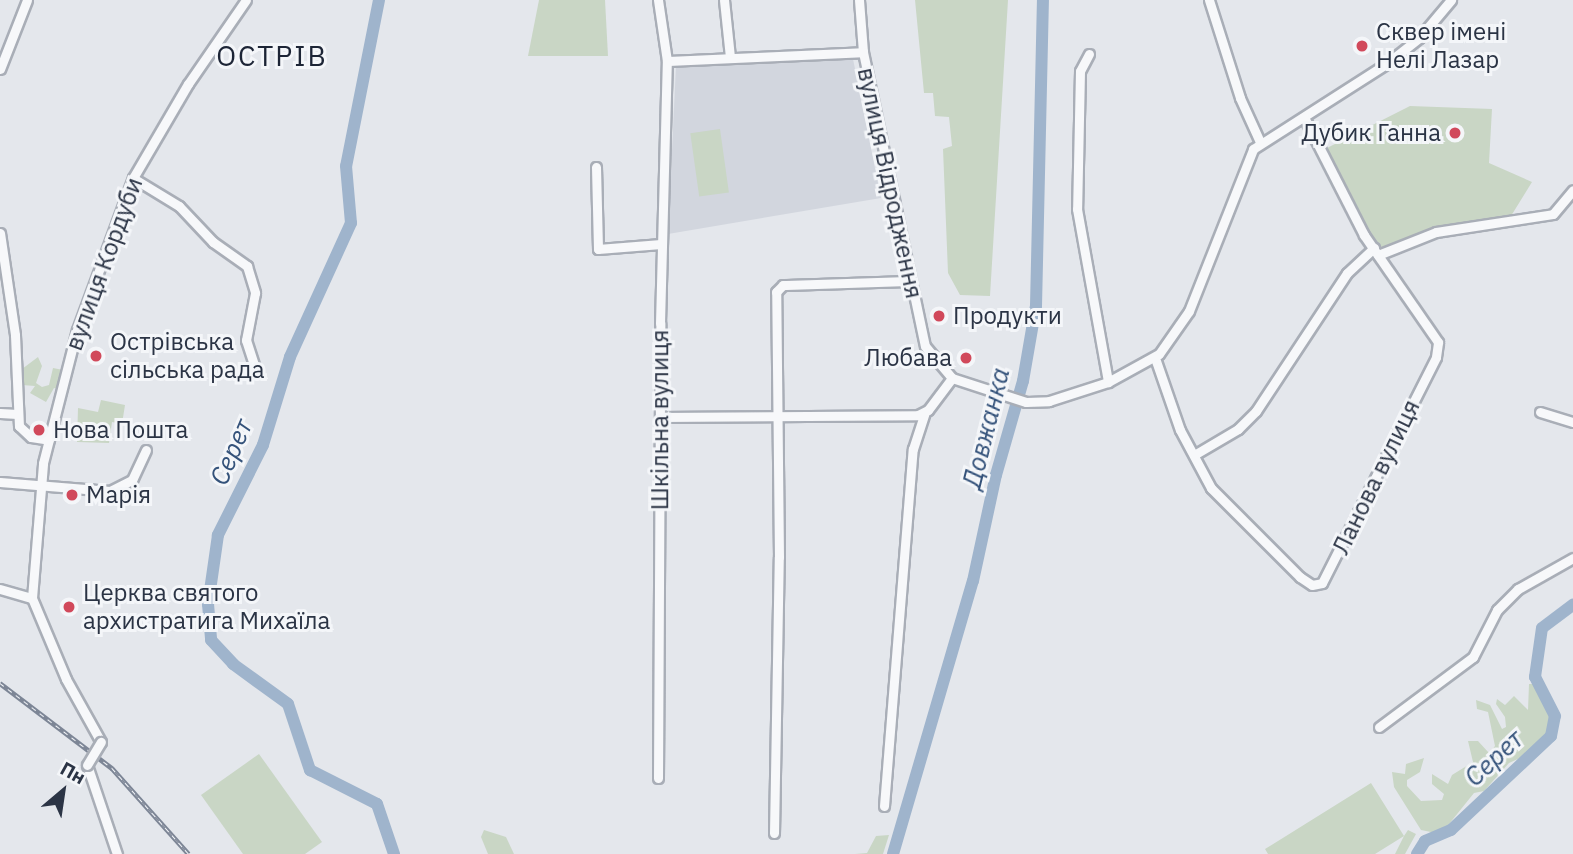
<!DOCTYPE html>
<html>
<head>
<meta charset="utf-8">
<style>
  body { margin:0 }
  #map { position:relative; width:1573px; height:854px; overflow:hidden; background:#e4e7ec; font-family:"IBM Plex Sans",sans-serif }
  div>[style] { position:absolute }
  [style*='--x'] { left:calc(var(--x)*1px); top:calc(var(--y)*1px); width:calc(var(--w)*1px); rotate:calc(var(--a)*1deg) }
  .built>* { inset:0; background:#d2d6de }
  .green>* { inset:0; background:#c9d6c5; transform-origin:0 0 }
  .river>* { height:12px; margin:-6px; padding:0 6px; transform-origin:6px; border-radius:6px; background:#9fb4cc }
  .roads { filter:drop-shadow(2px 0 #a9aeb7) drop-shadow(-2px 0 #a9aeb7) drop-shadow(0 2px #a9aeb7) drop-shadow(0 -2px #a9aeb7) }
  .minor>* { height:9px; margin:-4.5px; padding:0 4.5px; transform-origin:4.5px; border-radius:4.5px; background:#f7f8fa }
  .rail>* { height:4.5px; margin-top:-2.25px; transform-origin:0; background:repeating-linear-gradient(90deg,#f4f6f9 0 5px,#7d8696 0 10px); box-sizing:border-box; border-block:2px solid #7d8696 }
  .bridges { filter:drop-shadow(2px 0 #a9aeb7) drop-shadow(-2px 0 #a9aeb7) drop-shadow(0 2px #a9aeb7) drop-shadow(0 -2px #a9aeb7) }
  .minor-bridge>* { height:9px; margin:-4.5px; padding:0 4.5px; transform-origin:4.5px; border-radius:4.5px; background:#f7f8fa }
  .dots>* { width:19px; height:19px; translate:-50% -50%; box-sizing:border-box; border:4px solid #f4f6f9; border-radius:50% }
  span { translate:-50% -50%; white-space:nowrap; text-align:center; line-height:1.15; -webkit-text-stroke:6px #f4f6f9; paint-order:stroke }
  .poi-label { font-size:24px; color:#2b3445 }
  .left { translate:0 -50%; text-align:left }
  .right { translate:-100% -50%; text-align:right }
  .street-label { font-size:24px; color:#2b3445 }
  .water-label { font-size:26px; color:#34527a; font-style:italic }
  .quarter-label { font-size:28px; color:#1d2536; letter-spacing:2px }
  .north { position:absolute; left:28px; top:756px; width:70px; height:70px; -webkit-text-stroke:5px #f4f6f9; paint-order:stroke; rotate:29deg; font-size:19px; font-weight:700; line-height:28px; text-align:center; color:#2b3445 }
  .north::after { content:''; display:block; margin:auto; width:24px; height:32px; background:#2b3445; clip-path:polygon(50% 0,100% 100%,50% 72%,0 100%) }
</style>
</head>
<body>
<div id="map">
  <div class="built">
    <i style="clip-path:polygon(853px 59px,881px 198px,668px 234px,676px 66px)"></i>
  </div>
  <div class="green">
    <i style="clip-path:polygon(539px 0,605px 0,608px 56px,528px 56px)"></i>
    <i style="clip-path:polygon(915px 0,1008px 0,990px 296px,960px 295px,948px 273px,943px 149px,952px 146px,949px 117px,935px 116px,933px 93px,924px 93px)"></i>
    <i style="clip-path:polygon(1410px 106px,1492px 109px,1489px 163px,1532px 182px,1511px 216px,1381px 251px,1377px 248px,1325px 149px)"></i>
    <i style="left:720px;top:129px;width:64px;height:30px;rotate:82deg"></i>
    <i style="clip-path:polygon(38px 357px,42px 366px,36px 383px,42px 387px,49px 385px,53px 368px,63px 370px,58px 389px,54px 388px,46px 402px,30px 393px,35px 386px,22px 385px,18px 372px)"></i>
    <i style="clip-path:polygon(101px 400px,125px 405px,122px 424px,112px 422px,109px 443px,77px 442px,78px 408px,98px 412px)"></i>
    <i style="clip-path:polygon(1529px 684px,1534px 684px,1550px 719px,1549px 730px,1529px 754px,1509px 763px,1484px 791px,1474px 793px,1441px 834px,1421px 830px,1394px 787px,1392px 772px,1405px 774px,1406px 764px,1424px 758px,1420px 772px,1407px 780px,1407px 786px,1421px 801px,1442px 800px,1444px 794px,1432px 784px,1432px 774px,1448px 784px,1452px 775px,1473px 762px,1468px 741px,1478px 741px,1489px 753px,1495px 746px,1488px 712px,1477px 709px,1476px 700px,1490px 705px,1502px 729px,1506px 727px,1505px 717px,1496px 704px,1497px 699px,1505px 705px,1514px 696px,1528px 710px)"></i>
    <i style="clip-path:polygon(259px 754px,322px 842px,305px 854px,243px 854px,201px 795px)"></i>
    <i style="clip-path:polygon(1371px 783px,1404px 836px,1408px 830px,1416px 834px,1405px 854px,1395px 854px,1404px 836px,1375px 854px,1268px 854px,1265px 849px)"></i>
    <i style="clip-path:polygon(484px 830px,506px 837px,514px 854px,488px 854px,481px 837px)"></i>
    <i style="clip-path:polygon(889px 835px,883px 854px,855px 854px,867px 853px,876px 836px)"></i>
  </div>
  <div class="river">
    <i style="--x:379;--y:0;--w:169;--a:101.2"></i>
    <i style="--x:346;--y:166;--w:57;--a:85"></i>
    <i style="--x:351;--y:223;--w:147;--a:114.5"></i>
    <i style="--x:290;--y:357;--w:92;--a:107.1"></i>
    <i style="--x:263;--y:445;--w:101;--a:116.6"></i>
    <i style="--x:218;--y:535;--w:70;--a:98.2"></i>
    <i style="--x:208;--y:604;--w:36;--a:85"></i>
    <i style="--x:211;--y:640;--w:33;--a:47"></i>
    <i style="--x:233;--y:664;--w:68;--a:36"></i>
    <i style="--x:288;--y:704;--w:70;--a:71.6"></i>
    <i style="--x:310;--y:770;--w:75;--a:26.9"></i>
    <i style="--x:377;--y:804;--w:53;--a:71.2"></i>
    <i style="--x:893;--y:854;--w:284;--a:-73.7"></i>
    <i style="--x:973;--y:581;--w:108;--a:-77.8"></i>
    <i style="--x:996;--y:475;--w:98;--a:-74"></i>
    <i style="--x:1023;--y:381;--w:76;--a:-80.2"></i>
    <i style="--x:1036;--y:306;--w:306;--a:-88.7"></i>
    <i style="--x:1417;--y:854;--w:15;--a:-58"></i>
    <i style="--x:1425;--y:841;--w:28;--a:-23"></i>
    <i style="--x:1451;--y:830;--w:137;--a:-43.2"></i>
    <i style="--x:1551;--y:736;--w:20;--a:-79"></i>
    <i style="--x:1555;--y:716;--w:44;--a:-117.1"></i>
    <i style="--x:1535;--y:677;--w:49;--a:-81.9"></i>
    <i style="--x:1542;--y:628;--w:39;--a:-37"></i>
  </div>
  <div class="roads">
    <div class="minor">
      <i style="--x:724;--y:0;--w:57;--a:84"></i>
      <i style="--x:859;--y:0;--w:52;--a:85.6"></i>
      <i style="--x:863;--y:52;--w:300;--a:78.1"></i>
      <i style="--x:925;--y:346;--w:42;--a:49.8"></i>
      <i style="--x:952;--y:378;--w:78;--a:18"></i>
      <i style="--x:1026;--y:402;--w:23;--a:-2"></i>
      <i style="--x:1049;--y:401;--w:62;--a:-17.9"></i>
      <i style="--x:1108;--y:382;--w:58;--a:-28.8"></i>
      <i style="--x:1159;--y:354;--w:52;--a:-55.1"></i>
      <i style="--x:1189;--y:311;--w:174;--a:-68.4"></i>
      <i style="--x:1253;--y:149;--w:158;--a:-32.6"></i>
      <i style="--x:1386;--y:64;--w:42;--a:-38.2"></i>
      <i style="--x:1419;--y:38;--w:50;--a:-49.9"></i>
      <i style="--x:1209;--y:0;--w:103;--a:72.4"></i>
      <i style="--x:1240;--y:98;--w:48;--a:65.6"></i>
      <i style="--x:1089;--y:54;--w:19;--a:118"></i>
      <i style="--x:1080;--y:71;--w:138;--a:91.2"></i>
      <i style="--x:1077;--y:209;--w:176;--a:79.8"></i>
      <i style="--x:667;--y:61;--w:196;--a:-2.6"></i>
      <i style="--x:0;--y:69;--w:74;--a:-68.6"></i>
      <i style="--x:596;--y:167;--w:82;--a:88.6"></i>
      <i style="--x:598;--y:249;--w:63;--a:-4.5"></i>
      <i style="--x:133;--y:178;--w:54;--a:31.3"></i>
      <i style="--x:179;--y:206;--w:50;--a:46.6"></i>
      <i style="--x:213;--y:242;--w:42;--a:35.2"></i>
      <i style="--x:247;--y:266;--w:28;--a:73"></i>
      <i style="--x:255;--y:293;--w:48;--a:100.8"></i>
      <i style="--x:246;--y:340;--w:29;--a:72"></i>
      <i style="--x:0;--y:233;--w:103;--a:81.6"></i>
      <i style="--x:15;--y:335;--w:91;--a:87.5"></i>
      <i style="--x:19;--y:426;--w:16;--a:43"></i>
      <i style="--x:31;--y:437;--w:18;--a:9"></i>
      <i style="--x:1378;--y:255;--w:62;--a:-21.6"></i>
      <i style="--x:1436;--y:232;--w:118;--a:-8.7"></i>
      <i style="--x:1553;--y:214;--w:31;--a:-50"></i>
      <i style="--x:1155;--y:358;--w:76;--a:70.9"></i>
      <i style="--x:1180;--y:430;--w:66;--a:61.9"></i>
      <i style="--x:1211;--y:488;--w:126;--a:45"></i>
      <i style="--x:1300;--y:577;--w:14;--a:34"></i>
      <i style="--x:1312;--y:585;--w:10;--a:-11"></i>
      <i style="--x:1322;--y:583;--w:253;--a:-63.2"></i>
      <i style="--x:1436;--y:357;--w:15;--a:-82"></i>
      <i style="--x:1438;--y:342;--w:130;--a:-124.7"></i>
      <i style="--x:1364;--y:235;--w:132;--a:-117"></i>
      <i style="--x:1540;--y:412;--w:34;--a:17"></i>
      <i style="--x:0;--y:413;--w:17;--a:3"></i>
      <i style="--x:660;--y:417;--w:258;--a:-0.4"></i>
      <i style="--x:918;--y:415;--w:11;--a:-27"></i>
      <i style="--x:928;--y:410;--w:40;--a:-53"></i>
      <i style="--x:1194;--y:455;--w:51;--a:-30.6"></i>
      <i style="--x:1238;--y:429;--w:25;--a:-45"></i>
      <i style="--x:1256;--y:411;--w:165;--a:-56.6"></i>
      <i style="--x:1347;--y:273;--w:37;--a:-43"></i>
      <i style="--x:0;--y:482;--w:110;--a:4.7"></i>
      <i style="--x:110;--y:491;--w:25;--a:-27"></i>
      <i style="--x:132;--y:480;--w:33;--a:-65"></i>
      <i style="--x:0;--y:589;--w:33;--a:16"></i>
      <i style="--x:1379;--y:727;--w:117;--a:-36.7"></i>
      <i style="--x:1473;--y:657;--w:53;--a:-62.9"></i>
      <i style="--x:1497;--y:610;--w:30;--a:-45"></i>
      <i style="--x:1518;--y:589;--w:63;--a:-29.4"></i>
      <i style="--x:101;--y:742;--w:72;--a:-119.1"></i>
      <i style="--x:66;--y:679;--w:88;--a:-112.8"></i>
      <i style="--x:32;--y:598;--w:135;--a:-85.3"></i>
      <i style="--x:43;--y:463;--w:137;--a:-75.7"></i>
      <i style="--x:77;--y:330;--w:162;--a:-69.8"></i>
      <i style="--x:133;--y:178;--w:109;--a:-59.7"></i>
      <i style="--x:188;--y:84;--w:102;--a:-55.4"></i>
      <i style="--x:87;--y:765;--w:94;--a:71.4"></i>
      <i style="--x:658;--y:778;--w:455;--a:-89.7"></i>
      <i style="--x:660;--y:323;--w:262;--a:-88.5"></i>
      <i style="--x:667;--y:61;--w:62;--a:-98.4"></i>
      <i style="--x:884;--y:806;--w:358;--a:-85.4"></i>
      <i style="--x:913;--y:449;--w:38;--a:-72"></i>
      <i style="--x:774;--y:833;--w:276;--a:-89"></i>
      <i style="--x:779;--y:557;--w:265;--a:-90.6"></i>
      <i style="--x:776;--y:292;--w:10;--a:-45"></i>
      <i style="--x:783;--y:285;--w:128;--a:-1.8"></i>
    </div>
  </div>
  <div class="rail">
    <i style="--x:0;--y:683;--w:141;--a:37.2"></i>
    <i style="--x:112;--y:768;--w:115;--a:48.2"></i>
  </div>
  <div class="bridges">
    <div class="minor-bridge">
      <i style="--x:87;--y:765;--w:27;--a:-59"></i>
    </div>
  </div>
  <div class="dots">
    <i style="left:1362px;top:46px;background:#d1495b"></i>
    <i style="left:1455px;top:133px;background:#d1495b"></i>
    <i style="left:939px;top:316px;background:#d1495b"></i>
    <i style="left:96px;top:356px;background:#d1495b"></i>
    <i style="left:966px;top:358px;background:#d1495b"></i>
    <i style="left:39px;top:430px;background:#d1495b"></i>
    <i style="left:72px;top:495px;background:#d1495b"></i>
    <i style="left:69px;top:607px;background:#d1495b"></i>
  </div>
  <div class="poi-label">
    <span class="left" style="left:1376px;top:46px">Сквер імені<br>Нелі Лазар</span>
    <span class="right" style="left:1441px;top:133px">Дубик Ганна</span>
    <span class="left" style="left:953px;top:316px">Продукти</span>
    <span class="left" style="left:110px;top:356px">Острівська<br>сільська рада</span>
    <span class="right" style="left:952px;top:358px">Любава</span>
    <span class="left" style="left:53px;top:430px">Нова Пошта</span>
    <span class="left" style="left:86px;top:495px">Марія</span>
    <span class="left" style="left:83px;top:607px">Церква святого<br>архистратига Михаїла</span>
  </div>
  <div class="street-label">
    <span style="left:890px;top:183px;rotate:78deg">вулиця Відродження</span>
    <span style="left:104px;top:264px;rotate:-70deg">вулиця Кордуби</span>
    <span style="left:660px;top:420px;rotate:-90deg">Шкільна вулиця</span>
    <span style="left:1376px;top:477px;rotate:-64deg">Ланова вулиця</span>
  </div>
  <div class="water-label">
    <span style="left:986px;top:428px;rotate:-76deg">Довжанка</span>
    <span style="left:231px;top:452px;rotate:-67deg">Серет</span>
    <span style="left:1494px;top:758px;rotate:-43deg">Серет</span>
  </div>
  <div class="quarter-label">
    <span style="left:272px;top:56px">ОСТРІВ</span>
  </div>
  <div class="north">Пн</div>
</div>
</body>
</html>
